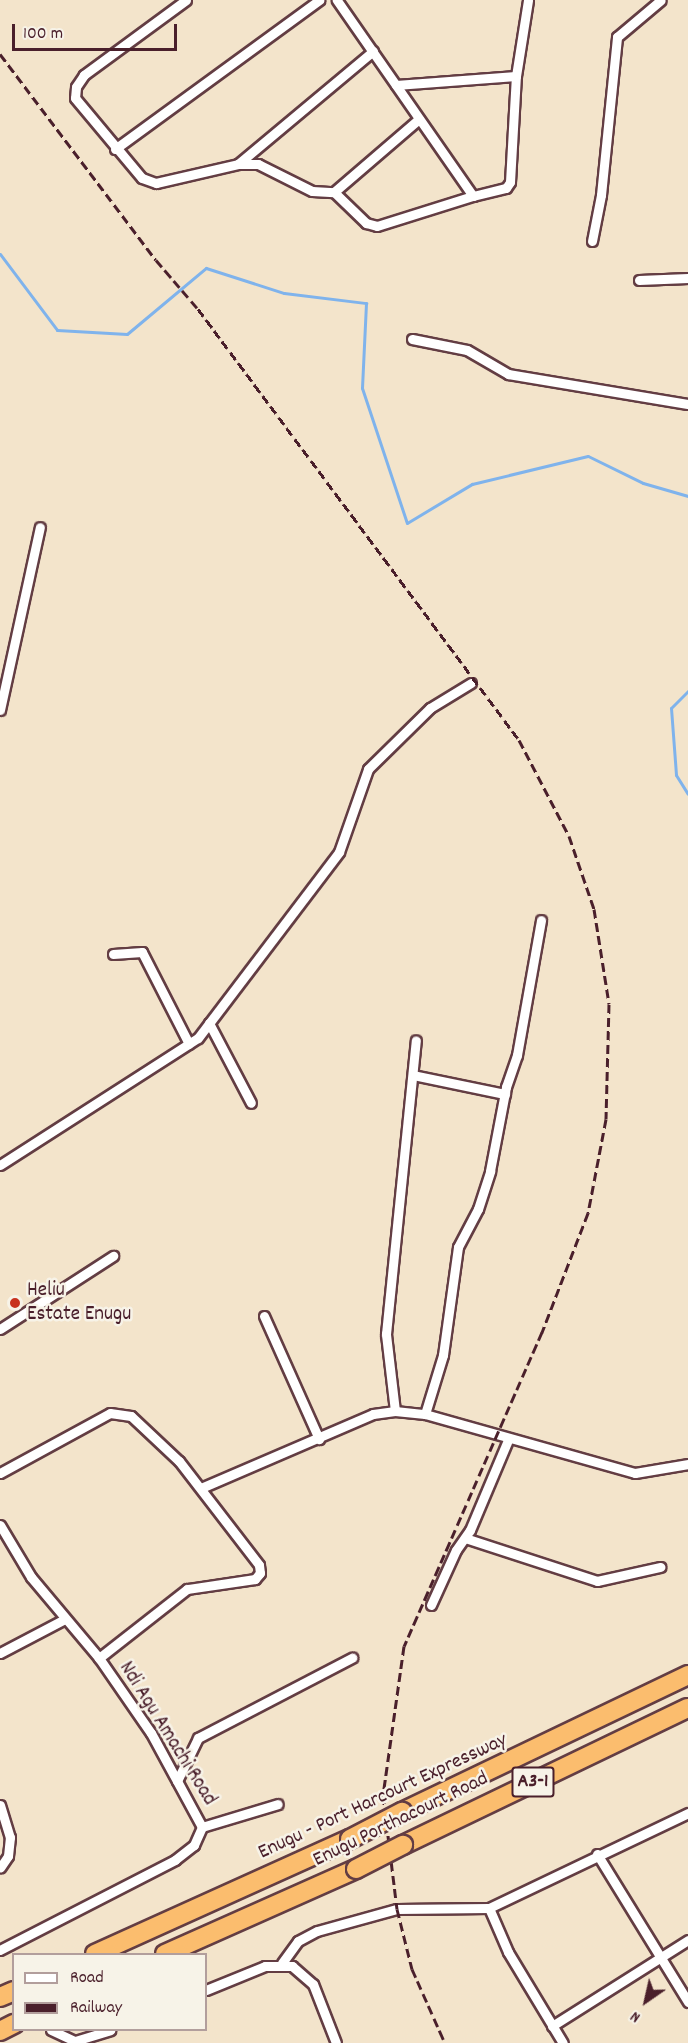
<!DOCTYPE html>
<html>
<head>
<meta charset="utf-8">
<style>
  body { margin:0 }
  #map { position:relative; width:688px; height:2043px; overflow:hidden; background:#f3e4cb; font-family:Dekko,sans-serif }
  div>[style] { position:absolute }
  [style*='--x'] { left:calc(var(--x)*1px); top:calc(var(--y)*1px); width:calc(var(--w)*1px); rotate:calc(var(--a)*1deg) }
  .stream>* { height:3px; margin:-1.5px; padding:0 1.5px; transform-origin:1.5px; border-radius:1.5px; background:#7fb3ec }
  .roads { filter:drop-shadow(2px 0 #633d43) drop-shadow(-2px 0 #633d43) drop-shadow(0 2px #633d43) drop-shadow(0 -2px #633d43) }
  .street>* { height:9px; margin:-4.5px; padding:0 4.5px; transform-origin:4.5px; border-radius:4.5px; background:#fff }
  .highway>* { height:18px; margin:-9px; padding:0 9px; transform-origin:9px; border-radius:9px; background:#fbbd6e }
  .rail>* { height:3px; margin-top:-1.5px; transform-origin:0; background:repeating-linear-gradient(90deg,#4a1f2b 0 9px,transparent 0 13.5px) }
  .bridges { filter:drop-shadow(2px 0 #633d43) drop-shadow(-2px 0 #633d43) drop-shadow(0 2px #633d43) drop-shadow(0 -2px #633d43) }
  .highway-bridge>* { height:18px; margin:-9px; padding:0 9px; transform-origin:9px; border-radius:9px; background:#fbbd6e }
  .dots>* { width:16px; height:16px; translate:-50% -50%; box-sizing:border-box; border:3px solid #f7f3e8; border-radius:50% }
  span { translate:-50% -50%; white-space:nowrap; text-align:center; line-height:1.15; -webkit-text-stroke:5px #f7f3e8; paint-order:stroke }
  .shield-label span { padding:2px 4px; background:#f7f3e8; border:2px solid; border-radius:4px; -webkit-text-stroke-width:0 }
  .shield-label { font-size:20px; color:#4a1f2b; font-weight:700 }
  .poi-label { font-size:21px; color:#4a1f2b }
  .left { translate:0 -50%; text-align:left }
  .street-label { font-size:21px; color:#4a1f2b }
  .legend { position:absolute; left:12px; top:1953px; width:195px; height:78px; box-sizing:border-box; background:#f7f3e8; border:2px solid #b29e9c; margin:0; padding:8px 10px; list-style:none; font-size:18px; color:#4a1f2b }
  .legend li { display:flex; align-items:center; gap:12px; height:30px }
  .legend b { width:30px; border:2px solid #b29e9c }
  .north { position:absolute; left:616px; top:1971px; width:60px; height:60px; -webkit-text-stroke:4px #f7f3e8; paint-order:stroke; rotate:214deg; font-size:16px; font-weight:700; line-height:24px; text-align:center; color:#4a1f2b }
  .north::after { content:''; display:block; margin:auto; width:21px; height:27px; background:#4a1f2b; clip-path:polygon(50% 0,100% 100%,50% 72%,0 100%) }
  .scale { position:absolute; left:12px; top:24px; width:165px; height:27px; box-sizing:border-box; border:3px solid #4a1f2b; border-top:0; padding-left:8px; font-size:18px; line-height:21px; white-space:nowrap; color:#4a1f2b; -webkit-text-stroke:4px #f7f3e8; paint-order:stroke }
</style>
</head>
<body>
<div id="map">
  <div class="stream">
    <i style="--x:0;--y:254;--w:95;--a:53.1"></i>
    <i style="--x:57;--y:330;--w:70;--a:3.3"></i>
    <i style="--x:127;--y:334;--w:103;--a:-39.9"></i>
    <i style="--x:206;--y:268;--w:82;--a:17.8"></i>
    <i style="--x:284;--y:293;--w:83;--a:7"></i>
    <i style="--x:366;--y:303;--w:85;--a:92.7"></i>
    <i style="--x:362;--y:388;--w:142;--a:71.6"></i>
    <i style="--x:407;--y:523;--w:76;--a:-31"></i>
    <i style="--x:472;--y:484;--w:119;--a:-13.6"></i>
    <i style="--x:588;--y:456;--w:61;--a:26.1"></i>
    <i style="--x:643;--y:483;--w:47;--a:16.1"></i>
    <i style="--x:688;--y:691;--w:24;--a:135"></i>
    <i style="--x:671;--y:708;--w:67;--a:85.7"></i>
    <i style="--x:676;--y:775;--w:22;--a:58"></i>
  </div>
  <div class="roads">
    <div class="street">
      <i style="--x:186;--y:0;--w:127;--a:143.7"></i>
      <i style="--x:84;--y:75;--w:14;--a:124"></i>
      <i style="--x:76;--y:87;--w:11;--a:95"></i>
      <i style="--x:75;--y:98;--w:104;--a:50.1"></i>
      <i style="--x:142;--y:178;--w:15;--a:20"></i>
      <i style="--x:156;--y:183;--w:84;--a:-13"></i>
      <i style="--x:238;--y:164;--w:20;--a:0"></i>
      <i style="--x:258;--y:164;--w:60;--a:26.6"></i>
      <i style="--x:312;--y:191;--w:22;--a:3"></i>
      <i style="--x:334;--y:192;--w:45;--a:44.1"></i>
      <i style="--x:366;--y:223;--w:11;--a:15"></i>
      <i style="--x:377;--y:226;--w:101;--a:-17.4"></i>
      <i style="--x:473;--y:196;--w:239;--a:-124.8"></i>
      <i style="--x:396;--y:85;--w:120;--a:-4.3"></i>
      <i style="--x:115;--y:149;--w:253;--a:-36.1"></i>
      <i style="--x:238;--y:164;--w:176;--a:-39.9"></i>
      <i style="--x:334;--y:192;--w:112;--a:-40.7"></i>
      <i style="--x:473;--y:196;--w:34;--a:-14"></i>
      <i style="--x:506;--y:188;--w:7;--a:-56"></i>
      <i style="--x:510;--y:182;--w:106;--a:-86.8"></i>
      <i style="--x:516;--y:76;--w:77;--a:-81"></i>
      <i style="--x:592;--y:241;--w:47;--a:-78.9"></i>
      <i style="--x:601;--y:195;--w:159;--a:-84.2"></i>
      <i style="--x:617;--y:37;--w:57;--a:-40.1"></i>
      <i style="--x:639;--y:280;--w:49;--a:-2.3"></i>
      <i style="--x:412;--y:339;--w:56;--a:11.3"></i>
      <i style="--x:467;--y:350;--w:48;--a:30.3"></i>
      <i style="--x:508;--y:374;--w:182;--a:9.5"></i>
      <i style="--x:0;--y:710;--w:187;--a:-77.7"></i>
      <i style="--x:113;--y:954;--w:29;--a:-4"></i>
      <i style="--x:142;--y:952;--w:103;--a:62.9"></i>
      <i style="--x:209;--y:1023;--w:90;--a:62.3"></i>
      <i style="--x:413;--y:1075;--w:94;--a:11.7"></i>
      <i style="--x:0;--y:1165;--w:235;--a:-32.7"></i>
      <i style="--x:198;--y:1038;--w:233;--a:-52.8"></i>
      <i style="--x:339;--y:852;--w:88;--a:-70.7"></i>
      <i style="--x:368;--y:769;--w:87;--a:-44.5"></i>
      <i style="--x:430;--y:708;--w:48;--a:-31.4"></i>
      <i style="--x:264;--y:1316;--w:135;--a:65.9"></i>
      <i style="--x:0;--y:1329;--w:135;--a:-32.9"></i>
      <i style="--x:395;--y:1411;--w:78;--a:-96.7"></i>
      <i style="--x:386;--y:1334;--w:295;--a:-84.2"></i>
      <i style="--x:425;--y:1414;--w:218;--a:15.7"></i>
      <i style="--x:635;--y:1473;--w:54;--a:-9.6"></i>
      <i style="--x:0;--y:1473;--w:125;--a:-28.6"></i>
      <i style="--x:110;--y:1413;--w:21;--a:8"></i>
      <i style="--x:131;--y:1416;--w:66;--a:43.2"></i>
      <i style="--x:179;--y:1461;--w:131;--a:52.4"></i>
      <i style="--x:259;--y:1565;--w:8;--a:83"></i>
      <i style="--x:260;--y:1573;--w:8;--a:130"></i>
      <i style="--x:255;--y:1579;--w:69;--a:171.6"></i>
      <i style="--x:187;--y:1589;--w:112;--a:141.9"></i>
      <i style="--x:201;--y:1488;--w:187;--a:-23.3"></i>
      <i style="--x:373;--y:1414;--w:22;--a:-8"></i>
      <i style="--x:395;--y:1411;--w:30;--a:6"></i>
      <i style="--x:425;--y:1414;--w:62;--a:-73"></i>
      <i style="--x:443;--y:1355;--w:109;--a:-82.1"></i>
      <i style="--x:458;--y:1247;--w:43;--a:-62.2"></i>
      <i style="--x:478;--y:1209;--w:40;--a:-72"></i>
      <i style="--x:490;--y:1171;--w:86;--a:-79.2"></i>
      <i style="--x:506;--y:1087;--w:34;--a:-71"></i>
      <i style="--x:517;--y:1055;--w:137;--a:-79.9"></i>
      <i style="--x:0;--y:1525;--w:61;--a:59.2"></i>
      <i style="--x:31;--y:1577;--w:106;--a:50"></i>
      <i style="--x:99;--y:1658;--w:91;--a:55.3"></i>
      <i style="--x:151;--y:1733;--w:107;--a:61.5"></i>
      <i style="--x:202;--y:1827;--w:20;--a:114"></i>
      <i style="--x:194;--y:1845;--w:24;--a:142"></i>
      <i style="--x:175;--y:1860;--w:197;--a:152.8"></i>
      <i style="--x:465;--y:1538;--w:139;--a:18"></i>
      <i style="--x:597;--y:1581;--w:65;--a:-12.5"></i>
      <i style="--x:431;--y:1605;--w:60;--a:-65.6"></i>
      <i style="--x:456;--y:1550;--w:24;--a:-55"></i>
      <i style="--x:470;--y:1530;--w:98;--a:-67.1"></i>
      <i style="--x:0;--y:1653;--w:71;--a:-27.6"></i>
      <i style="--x:177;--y:1781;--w:48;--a:-64"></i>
      <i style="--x:198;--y:1738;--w:174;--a:-27.5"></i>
      <i style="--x:0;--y:1805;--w:34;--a:73"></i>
      <i style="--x:10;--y:1837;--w:19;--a:96"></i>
      <i style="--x:8;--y:1856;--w:14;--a:124"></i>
      <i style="--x:202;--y:1827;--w:79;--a:-16.8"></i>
      <i style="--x:597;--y:1854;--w:174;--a:58.4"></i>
      <i style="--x:489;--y:1908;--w:221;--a:-25.5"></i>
      <i style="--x:282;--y:1963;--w:27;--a:-54"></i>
      <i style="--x:298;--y:1941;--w:21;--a:-28"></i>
      <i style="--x:317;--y:1931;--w:83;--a:-15.4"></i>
      <i style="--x:397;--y:1909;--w:92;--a:-0.6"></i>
      <i style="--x:489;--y:1908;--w:48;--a:66.6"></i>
      <i style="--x:508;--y:1952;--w:106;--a:58.9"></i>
      <i style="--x:206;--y:1990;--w:64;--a:-22.1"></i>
      <i style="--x:265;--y:1966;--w:27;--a:0"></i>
      <i style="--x:292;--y:1966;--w:28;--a:41"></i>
      <i style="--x:313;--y:1984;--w:63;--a:68.7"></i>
      <i style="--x:552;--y:2026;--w:161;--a:-32.3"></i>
      <i style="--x:51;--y:2030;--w:26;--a:25"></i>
      <i style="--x:75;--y:2041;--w:37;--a:-17"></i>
    </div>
    <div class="highway">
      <i style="--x:402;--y:1812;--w:317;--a:-25.6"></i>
      <i style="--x:403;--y:1845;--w:316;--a:-25.7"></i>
      <i style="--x:95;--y:1954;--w:280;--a:-24.3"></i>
      <i style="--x:165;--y:1954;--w:209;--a:-24"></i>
      <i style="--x:0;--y:1997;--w:15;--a:-23"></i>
      <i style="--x:0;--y:2031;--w:16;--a:-27"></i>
    </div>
  </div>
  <div class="rail">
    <i style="--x:0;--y:54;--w:258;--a:52.9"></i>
    <i style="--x:156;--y:260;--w:65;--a:49.4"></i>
    <i style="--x:198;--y:309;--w:537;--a:53.32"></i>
    <i style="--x:519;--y:740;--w:108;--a:62.5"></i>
    <i style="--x:569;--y:836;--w:77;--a:71.1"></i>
    <i style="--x:594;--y:909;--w:96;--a:81"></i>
    <i style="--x:609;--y:1004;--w:115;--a:91.5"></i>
    <i style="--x:606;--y:1119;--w:96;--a:100.8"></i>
    <i style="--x:588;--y:1213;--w:128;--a:111.1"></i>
    <i style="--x:542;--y:1332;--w:343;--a:113.7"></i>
    <i style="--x:404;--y:1646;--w:150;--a:98"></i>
    <i style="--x:383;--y:1795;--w:115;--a:83"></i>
    <i style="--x:397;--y:1909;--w:62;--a:76"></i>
    <i style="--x:412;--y:1969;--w:81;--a:66"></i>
  </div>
  <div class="bridges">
    <div class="highway-bridge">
      <i style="--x:350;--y:1839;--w:59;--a:-27.4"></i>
      <i style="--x:356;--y:1869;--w:53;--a:-27.1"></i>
    </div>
  </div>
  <div class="dots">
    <i style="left:15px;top:1303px;background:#c8321e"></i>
  </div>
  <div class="shield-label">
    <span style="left:533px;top:1782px">A3-1</span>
  </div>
  <div class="poi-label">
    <span class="left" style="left:27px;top:1303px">Heliu<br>Estate Enugu</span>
  </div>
  <div class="street-label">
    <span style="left:167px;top:1734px;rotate:58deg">Ndi Agu Amachi Road</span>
    <span style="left:383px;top:1797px;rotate:-25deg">Enugu - Port Harcourt Expressway</span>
    <span style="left:401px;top:1820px;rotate:-26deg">Enugu Porthacourt Road</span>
  </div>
  <ul class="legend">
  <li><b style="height:8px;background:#fff"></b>Road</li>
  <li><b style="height:8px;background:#4a1f2b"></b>Railway</li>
  </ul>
  <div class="north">N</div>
  <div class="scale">100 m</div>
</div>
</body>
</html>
